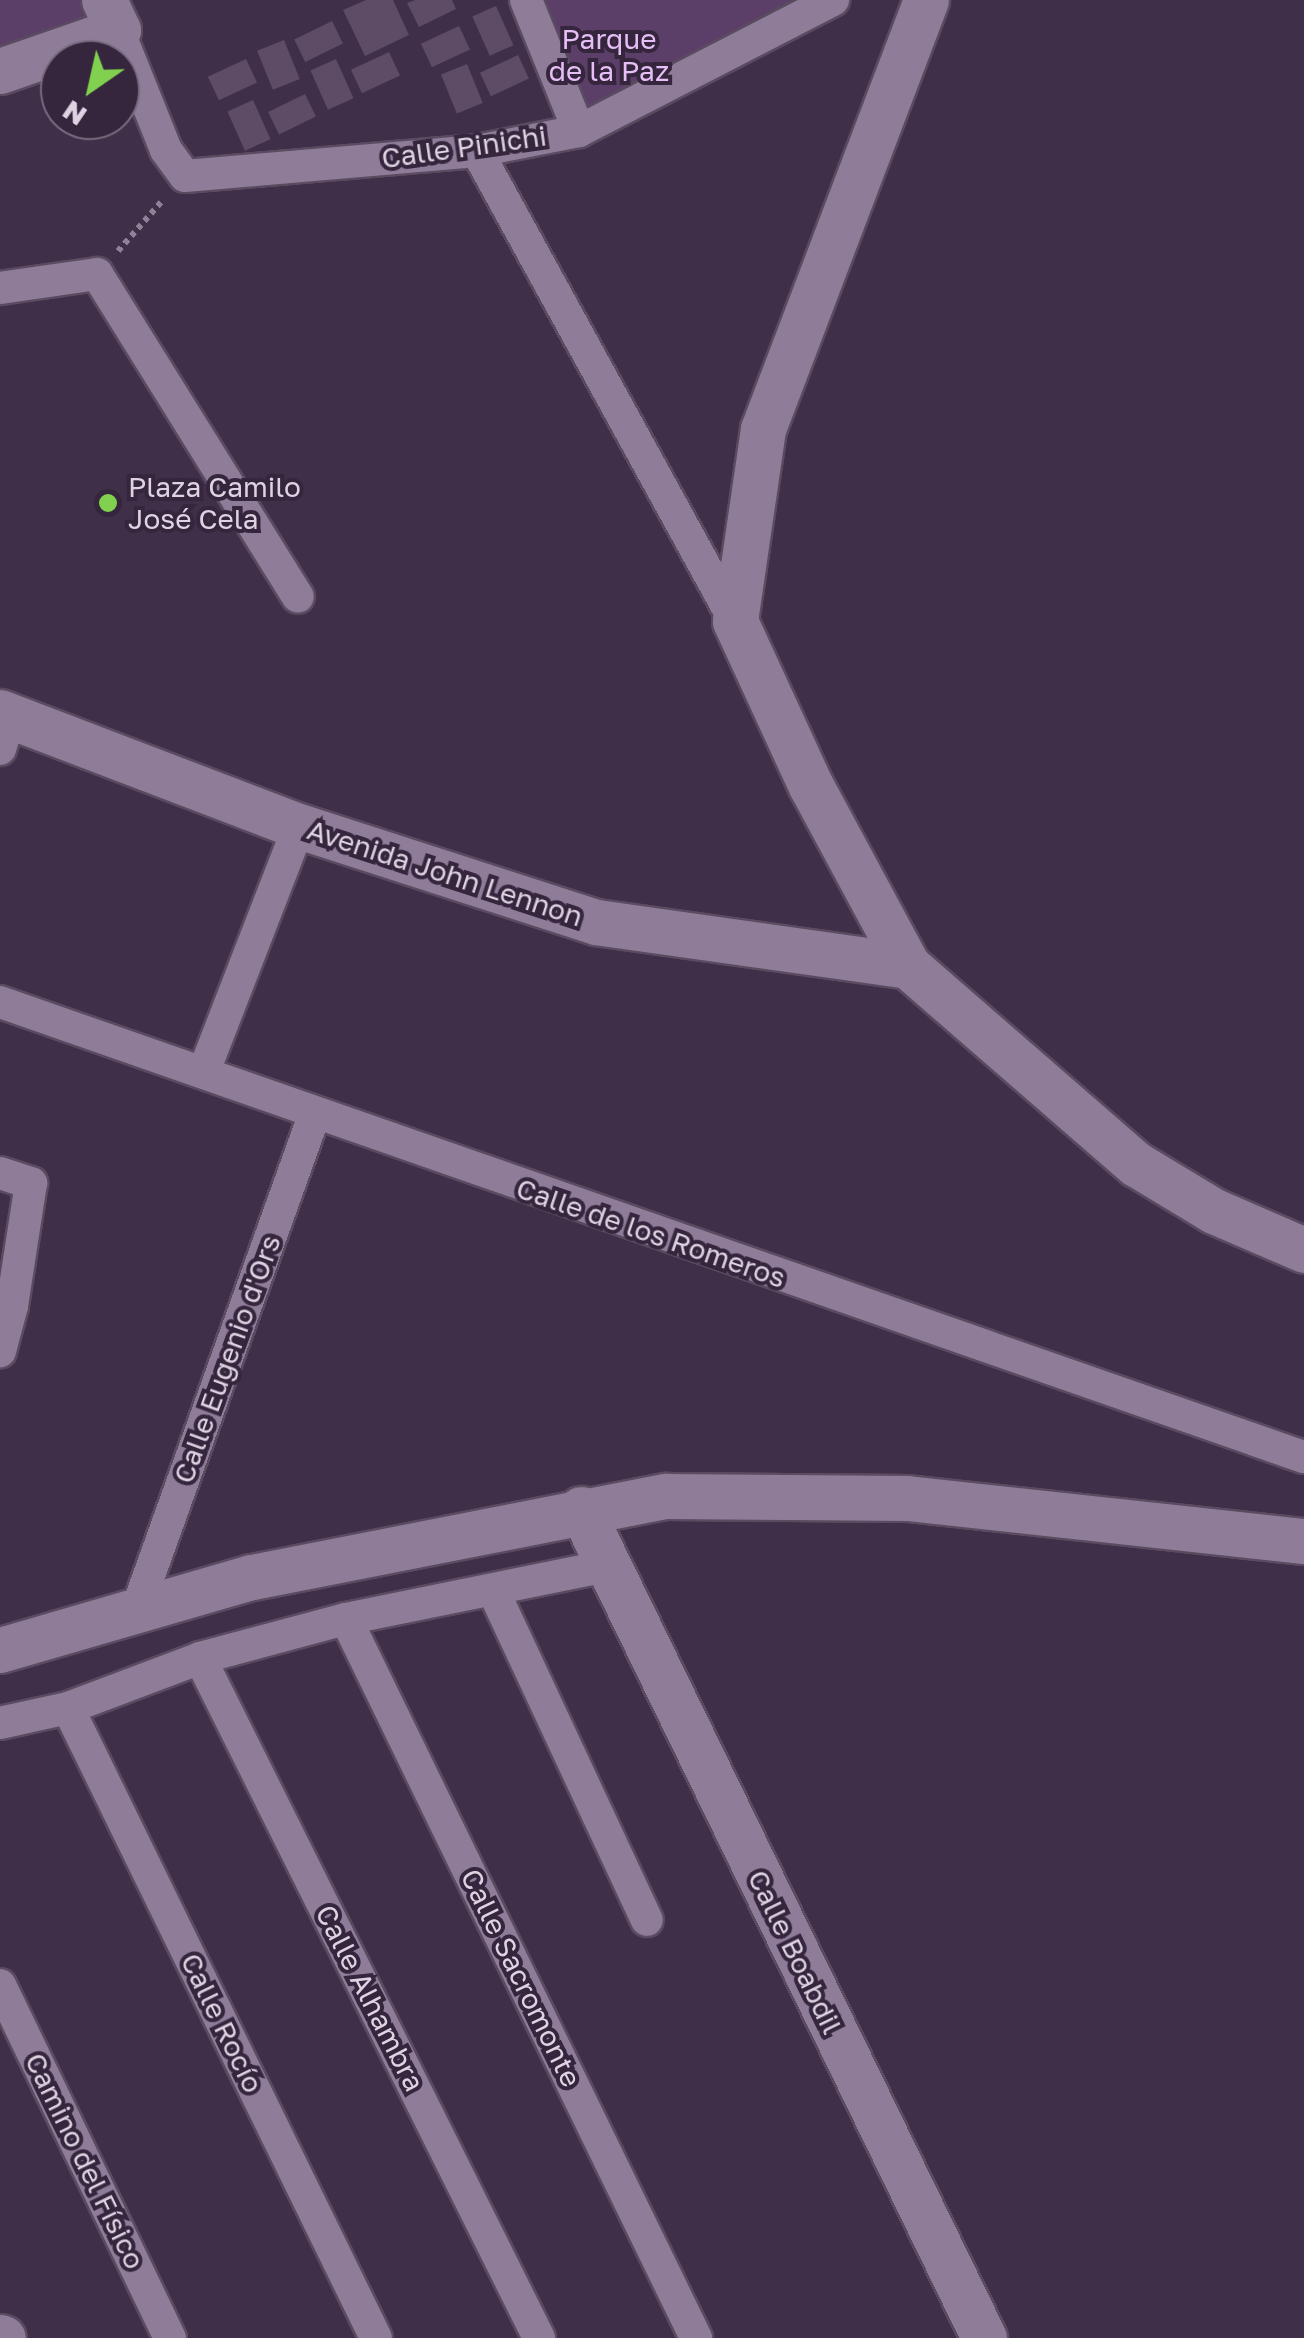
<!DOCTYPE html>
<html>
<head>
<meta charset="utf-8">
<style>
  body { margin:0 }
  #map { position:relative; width:1304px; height:2338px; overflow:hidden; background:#402f48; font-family:"Golos Text",sans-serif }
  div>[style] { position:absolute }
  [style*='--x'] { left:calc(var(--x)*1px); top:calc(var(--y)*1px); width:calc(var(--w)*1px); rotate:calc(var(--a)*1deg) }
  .green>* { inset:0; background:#5c3f68 }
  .building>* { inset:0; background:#5e4c66; transform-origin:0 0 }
  .path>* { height:6px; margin-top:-3px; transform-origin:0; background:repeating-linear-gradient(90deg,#908296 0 5px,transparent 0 10px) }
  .roads { filter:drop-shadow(2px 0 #5a4b60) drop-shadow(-2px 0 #5a4b60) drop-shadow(0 2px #5a4b60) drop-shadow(0 -2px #5a4b60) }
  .street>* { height:32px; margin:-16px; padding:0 16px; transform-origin:16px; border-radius:16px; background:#8f7c99 }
  .secondary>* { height:45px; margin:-22.5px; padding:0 22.5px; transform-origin:22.5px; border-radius:22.5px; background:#8f7c99 }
  .dots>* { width:28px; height:28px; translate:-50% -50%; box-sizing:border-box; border:5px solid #35253d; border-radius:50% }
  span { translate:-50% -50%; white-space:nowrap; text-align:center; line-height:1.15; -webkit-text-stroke:8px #35253d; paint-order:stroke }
  .park-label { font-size:28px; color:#e5bff6 }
  .street-label { font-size:28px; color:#ded3e3 }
  .poi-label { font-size:28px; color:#ded3e3 }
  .left { translate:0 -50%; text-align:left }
  .north { position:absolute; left:40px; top:40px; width:100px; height:100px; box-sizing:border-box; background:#35253d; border:2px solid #796b7f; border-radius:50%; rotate:214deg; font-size:28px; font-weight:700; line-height:40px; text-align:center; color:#ded3e3 }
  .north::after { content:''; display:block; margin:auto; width:35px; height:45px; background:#82d04f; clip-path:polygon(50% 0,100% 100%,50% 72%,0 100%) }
</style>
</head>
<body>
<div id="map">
  <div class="green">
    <i style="clip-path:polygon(0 0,104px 0,118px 30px,0 72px)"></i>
    <i style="clip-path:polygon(526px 0,833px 0,579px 131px)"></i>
  </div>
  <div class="building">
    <i style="clip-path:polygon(366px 0,393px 0,409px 35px,365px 56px,343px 10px)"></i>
    <i style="clip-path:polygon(415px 0,452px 0,456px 9px,419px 27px,407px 3px)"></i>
    <i style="left:496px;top:6px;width:43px;height:26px;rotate:66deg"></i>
    <i style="left:332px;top:21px;width:25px;height:42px;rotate:64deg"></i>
    <i style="left:459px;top:26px;width:26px;height:42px;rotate:65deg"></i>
    <i style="left:284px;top:40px;width:42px;height:29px;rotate:68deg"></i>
    <i style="left:389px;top:52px;width:26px;height:42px;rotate:65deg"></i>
    <i style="left:518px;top:55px;width:26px;height:42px;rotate:65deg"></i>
    <i style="left:246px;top:59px;width:26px;height:42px;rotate:65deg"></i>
    <i style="left:336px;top:59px;width:43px;height:28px;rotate:66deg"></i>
    <i style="left:467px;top:64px;width:42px;height:28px;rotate:68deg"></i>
    <i style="left:305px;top:94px;width:25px;height:41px;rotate:64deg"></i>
    <i style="left:253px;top:100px;width:43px;height:28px;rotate:66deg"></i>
  </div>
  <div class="path">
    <i style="--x:118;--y:251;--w:68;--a:-48.6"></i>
  </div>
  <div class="roads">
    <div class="street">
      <i style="--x:526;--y:0;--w:141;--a:68"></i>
      <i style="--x:118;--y:30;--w:129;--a:68.2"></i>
      <i style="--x:166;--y:150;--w:32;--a:54"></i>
      <i style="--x:185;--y:176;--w:293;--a:-4.9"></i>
      <i style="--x:477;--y:151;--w:104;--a:-11.1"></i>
      <i style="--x:579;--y:131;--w:286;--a:-27.3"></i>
      <i style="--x:477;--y:151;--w:536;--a:61.24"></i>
      <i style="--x:0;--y:288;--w:98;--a:-8.2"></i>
      <i style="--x:97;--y:274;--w:380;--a:58.1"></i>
      <i style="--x:0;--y:749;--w:37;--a:-73"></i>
      <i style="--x:0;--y:1002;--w:1381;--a:19.24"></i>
      <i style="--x:204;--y:1071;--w:263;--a:-68.8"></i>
      <i style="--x:0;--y:1173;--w:33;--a:18"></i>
      <i style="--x:31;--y:1183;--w:124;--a:98.8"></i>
      <i style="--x:0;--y:1297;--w:15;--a:37"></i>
      <i style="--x:12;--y:1306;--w:47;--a:104.9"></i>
      <i style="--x:493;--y:1590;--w:364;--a:65"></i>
      <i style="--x:138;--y:1606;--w:524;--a:-70.25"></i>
      <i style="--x:346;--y:1619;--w:800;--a:64.04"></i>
      <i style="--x:200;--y:1658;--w:760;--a:63.5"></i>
      <i style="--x:68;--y:1708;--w:701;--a:63.95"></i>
      <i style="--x:0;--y:1723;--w:70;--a:-12.4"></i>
      <i style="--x:68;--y:1708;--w:141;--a:-20.7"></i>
      <i style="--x:200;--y:1658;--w:151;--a:-15"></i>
      <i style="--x:346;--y:1619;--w:266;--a:-11.5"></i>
      <i style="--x:0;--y:1985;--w:392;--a:64.3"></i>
    </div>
    <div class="secondary">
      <i style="--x:926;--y:0;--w:459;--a:110.8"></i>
      <i style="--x:763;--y:429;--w:194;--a:98.3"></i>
      <i style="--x:735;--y:621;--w:182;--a:65.3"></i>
      <i style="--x:811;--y:786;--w:204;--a:61.7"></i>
      <i style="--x:908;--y:966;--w:302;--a:41"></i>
      <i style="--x:1136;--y:1164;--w:91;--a:31.1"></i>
      <i style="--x:1214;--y:1211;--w:98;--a:23.4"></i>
      <i style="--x:0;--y:71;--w:125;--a:-19.2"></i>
      <i style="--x:118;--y:30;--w:33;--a:-115"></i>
      <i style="--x:0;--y:712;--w:320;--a:20.9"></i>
      <i style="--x:299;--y:826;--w:312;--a:17.9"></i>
      <i style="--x:596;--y:922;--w:315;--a:8"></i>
      <i style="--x:581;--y:1509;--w:922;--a:64.07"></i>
      <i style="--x:0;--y:1650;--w:262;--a:-16.2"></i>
      <i style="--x:252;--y:1577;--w:422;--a:-11.1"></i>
      <i style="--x:666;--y:1496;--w:241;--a:0.5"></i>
      <i style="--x:907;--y:1498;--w:399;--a:6.2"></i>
      <i style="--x:0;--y:2337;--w:3;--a:18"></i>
    </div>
  </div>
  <div class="dots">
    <i style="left:108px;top:503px;background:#82d04f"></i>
  </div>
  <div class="park-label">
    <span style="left:609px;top:55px">Parque<br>de la Paz</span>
  </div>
  <div class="street-label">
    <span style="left:464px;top:147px;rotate:-8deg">Calle Pinichi</span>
    <span style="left:445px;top:873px;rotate:18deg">Avenida John Lennon</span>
    <span style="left:651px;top:1233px;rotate:19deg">Calle de los Romeros</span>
    <span style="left:227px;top:1359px;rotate:-70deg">Calle Eugenio d'Ors</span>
    <span style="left:795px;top:1952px;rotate:64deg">Calle Boabdil</span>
    <span style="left:521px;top:1978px;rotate:64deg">Calle Sacromonte</span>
    <span style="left:370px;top:1998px;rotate:63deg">Calle Alhambra</span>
    <span style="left:222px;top:2023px;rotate:64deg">Calle Rocío</span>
    <span style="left:85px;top:2161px;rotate:64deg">Camino del Físico</span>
  </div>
  <div class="poi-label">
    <span class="left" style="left:128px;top:503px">Plaza Camilo<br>José Cela</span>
  </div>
  <div class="north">N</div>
</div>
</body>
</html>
